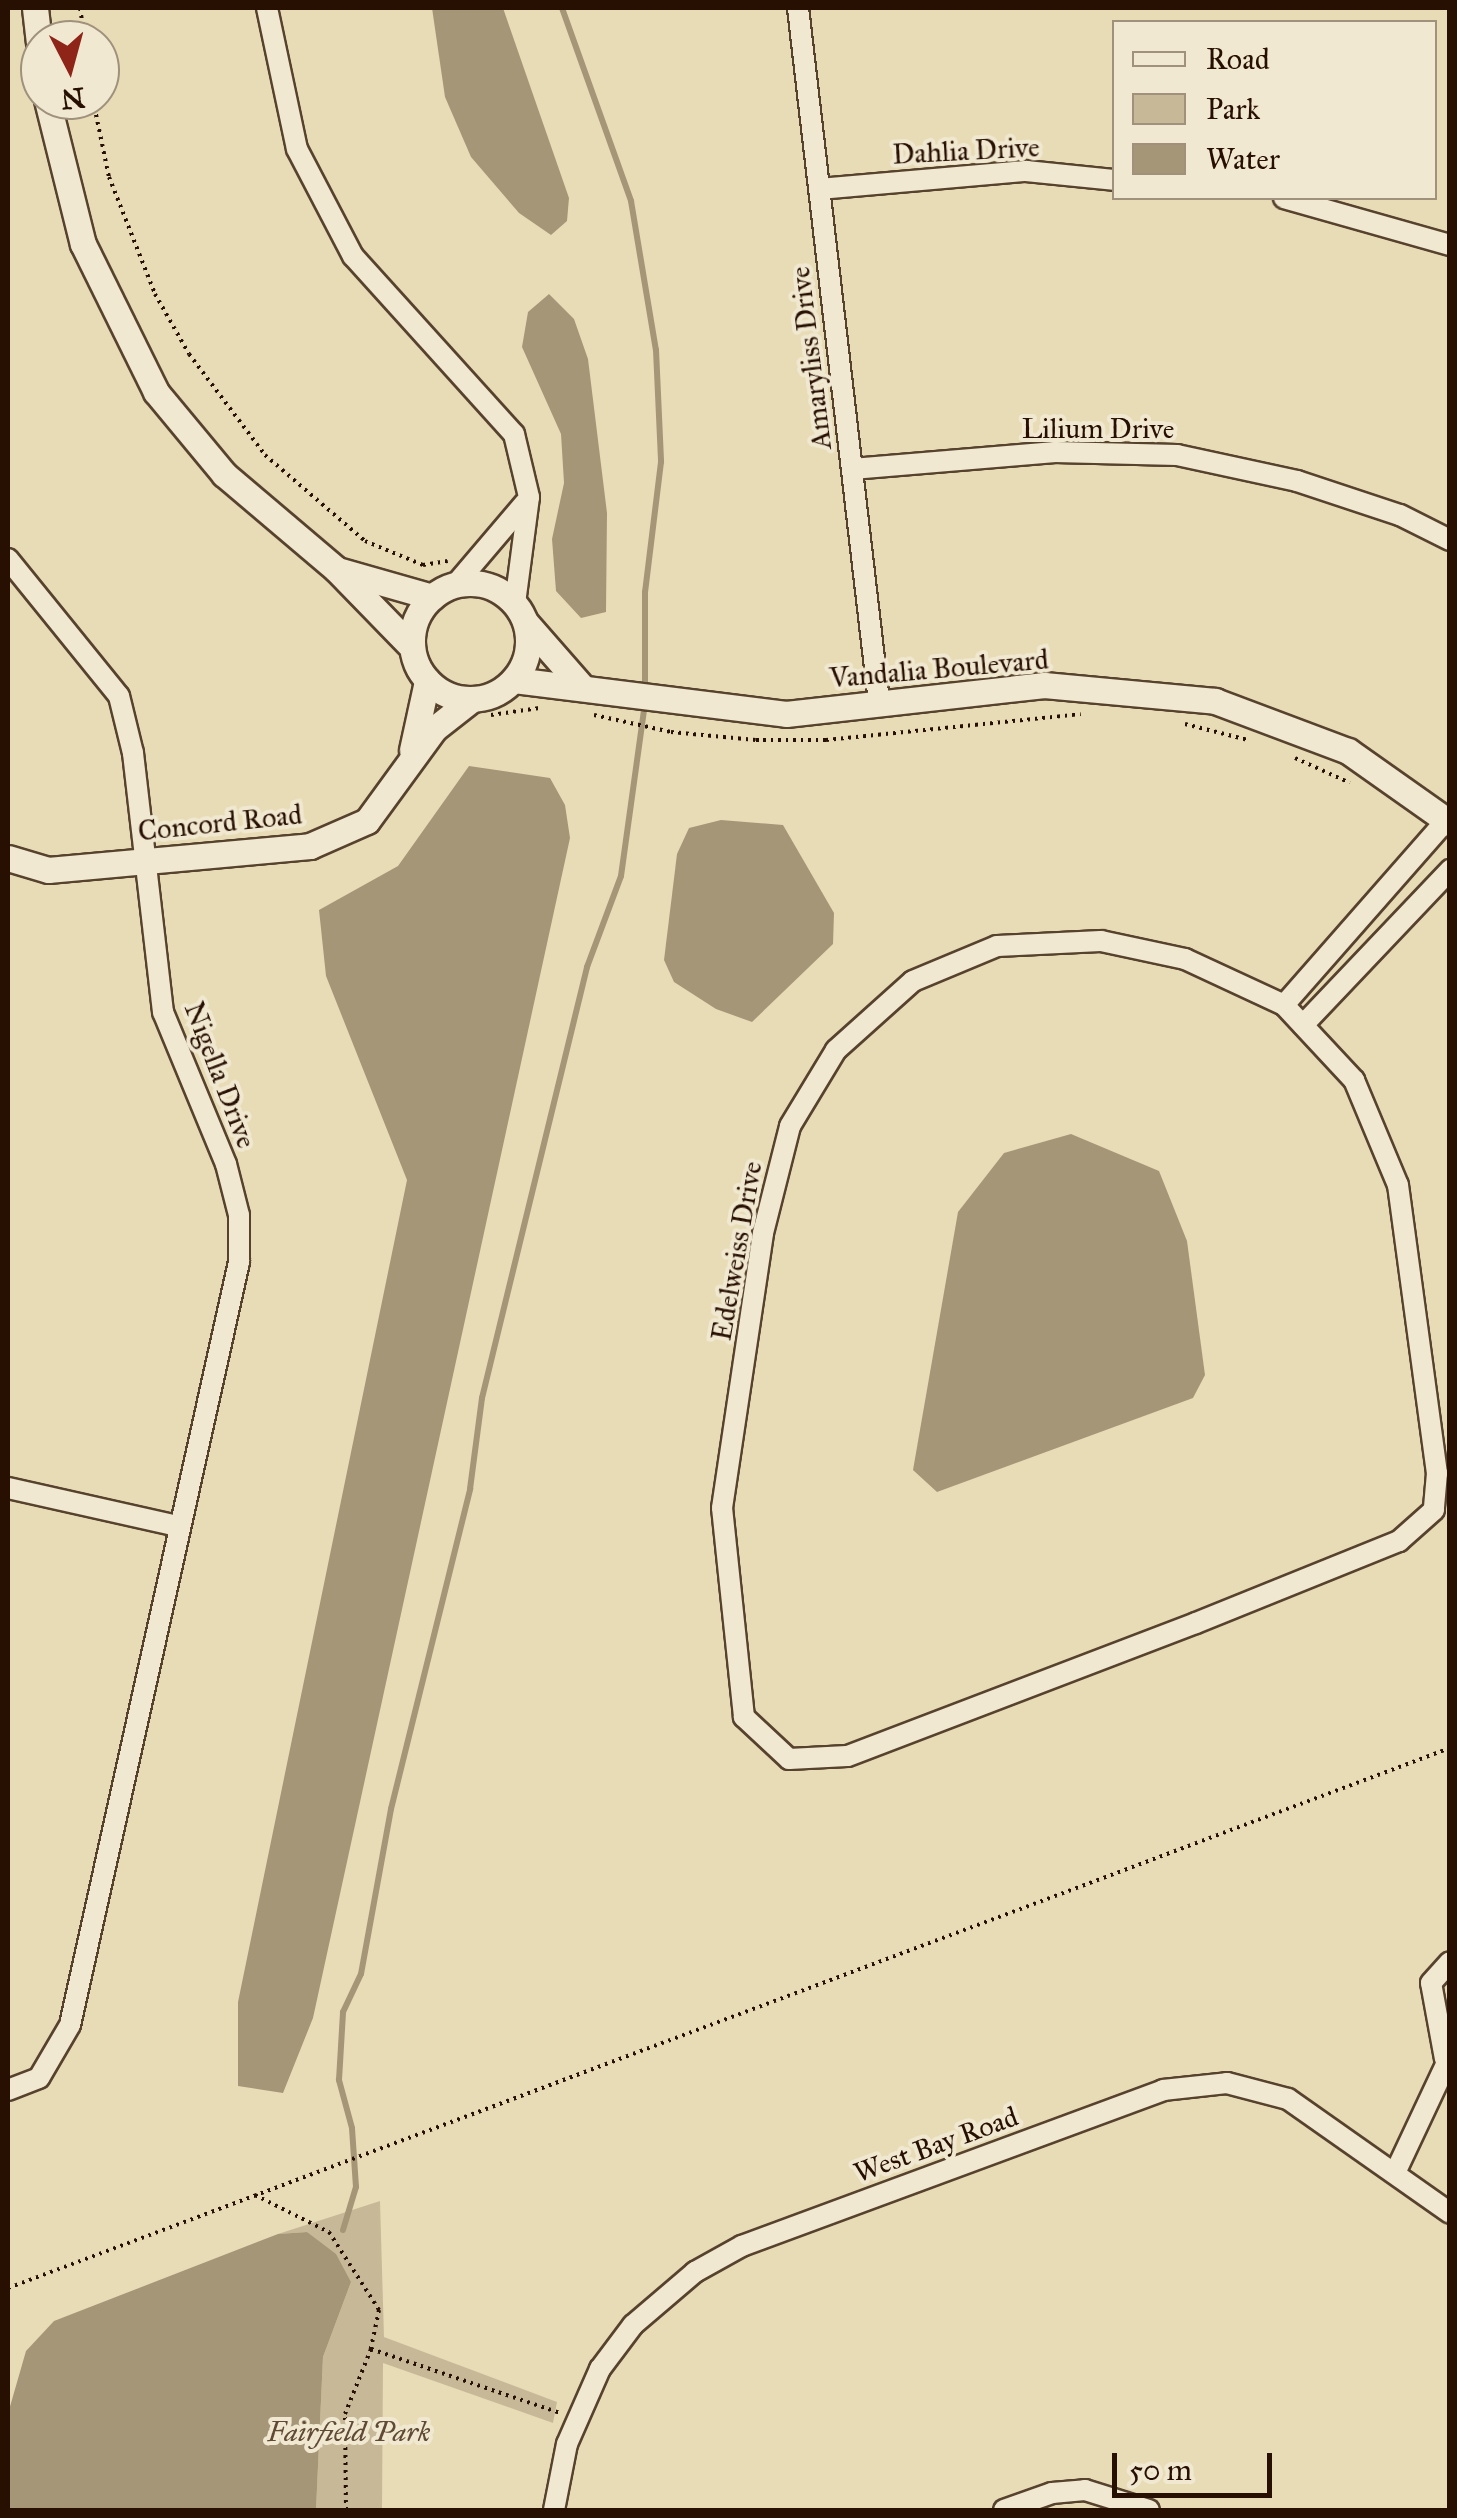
<!DOCTYPE html>
<html>
<head>
<meta charset="utf-8">
<style>
  body { margin:0 }
  #map { position:relative; width:1457px; height:2518px; overflow:hidden; background:#e8dcb6; font-family:"IM FELL Great Primer",serif }
  div>[style] { position:absolute }
  [style*='--x'] { left:calc(var(--x)*1px); top:calc(var(--y)*1px); width:calc(var(--w)*1px); rotate:calc(var(--a)*1deg) }
  .green>* { inset:0; background:#c7b997 }
  .water>* { inset:0; background:#a69678 }
  .stream>* { height:6px; margin:-3px; padding:0 3px; transform-origin:3px; border-radius:3px; background:#a69678 }
  .path>* { height:4px; margin-top:-2px; transform-origin:0; background:repeating-linear-gradient(90deg,#270f01 0 2.5px,transparent 0 7.5px) }
  .roads { filter:drop-shadow(2px 0 #57422e) drop-shadow(-2px 0 #57422e) drop-shadow(0 2px #57422e) drop-shadow(0 -2px #57422e) }
  .minor>* { height:20px; margin:-10px; padding:0 10px; transform-origin:10px; border-radius:10px; background:#f0e8d0 }
  .tertiary>* { height:25px; margin:-12.5px; padding:0 12.5px; transform-origin:12.5px; border-radius:12.5px; background:#f0e8d0 }
  .tertiary>.ring { margin:-12.5px; padding:0; box-sizing:content-box; background:none; border:25px solid #f0e8d0; border-radius:50% }
  span { translate:-50% -50%; white-space:nowrap; text-align:center; line-height:1.15; -webkit-text-stroke:8px #f0e8d0; paint-order:stroke }
  .street-label { font-size:28px; color:#270f01 }
  .park-label { font-size:28px; color:#5f4a36; font-style:italic }
  .frame { position:absolute; inset:0; border:10px solid #270f01; pointer-events:none }
  .legend { position:absolute; left:1112px; top:20px; width:325px; height:180px; box-sizing:border-box; background:#f0e8d0; border:2px solid #a0917d; margin:0; padding:12px 18px; list-style:none; font-size:30px; color:#270f01 }
  .legend li { display:flex; align-items:center; gap:20px; height:50px }
  .legend b { width:50px; border:2px solid #a0917d }
  .north { position:absolute; left:20px; top:20px; width:100px; height:100px; box-sizing:border-box; background:#f0e8d0; border:2px solid #a0917d; border-radius:50%; rotate:174deg; font-size:28px; font-weight:700; line-height:40px; text-align:center; color:#270f01 }
  .north::after { content:''; display:block; margin:auto; width:35px; height:45px; background:#8f2418; clip-path:polygon(50% 0,100% 100%,50% 72%,0 100%) }
  .scale { position:absolute; left:1112px; top:2453px; width:160px; height:45px; box-sizing:border-box; border:5px solid #270f01; border-top:0; padding-left:12px; font-size:30px; line-height:35px; white-space:nowrap; color:#270f01; -webkit-text-stroke:8px #f0e8d0; paint-order:stroke }
</style>
</head>
<body>
<div id="map">
  <div class="green">
    <i style="clip-path:polygon(380px 2201px,384px 2337px,557px 2402px,553px 2423px,383px 2363px,382px 2510px,316px 2510px,323px 2357px,351px 2282px,307px 2232px,278px 2234px)"></i>
  </div>
  <div class="water">
    <i style="clip-path:polygon(432px 8px,503px 8px,569px 198px,567px 221px,551px 235px,519px 213px,471px 157px,445px 97px)"></i>
    <i style="clip-path:polygon(549px 294px,574px 319px,588px 359px,607px 513px,606px 612px,581px 618px,556px 591px,552px 539px,564px 483px,561px 434px,522px 347px,528px 312px)"></i>
    <i style="clip-path:polygon(469px 766px,550px 778px,565px 805px,570px 838px,313px 2018px,283px 2093px,238px 2086px,238px 2002px,407px 1180px,326px 976px,319px 910px,398px 866px)"></i>
    <i style="clip-path:polygon(721px 820px,783px 825px,834px 913px,833px 944px,752px 1022px,716px 1009px,674px 982px,664px 960px,677px 854px,689px 828px)"></i>
    <i style="clip-path:polygon(1071px 1134px,1159px 1171px,1187px 1241px,1205px 1375px,1193px 1398px,937px 1492px,913px 1470px,958px 1212px,1004px 1153px)"></i>
    <i style="clip-path:polygon(307px 2232px,336px 2254px,351px 2282px,323px 2357px,316px 2510px,8px 2510px,9px 2410px,26px 2351px,54px 2321px,278px 2234px)"></i>
  </div>
  <div class="stream">
    <i style="--x:562;--y:8;--w:205;--a:70.3"></i>
    <i style="--x:631;--y:201;--w:151;--a:80.5"></i>
    <i style="--x:656;--y:350;--w:112;--a:87.4"></i>
    <i style="--x:661;--y:462;--w:131;--a:97"></i>
    <i style="--x:645;--y:592;--w:98;--a:90"></i>
    <i style="--x:343;--y:2230;--w:45;--a:-73.2"></i>
    <i style="--x:356;--y:2187;--w:59;--a:-93.9"></i>
    <i style="--x:352;--y:2128;--w:50;--a:-105.2"></i>
    <i style="--x:339;--y:2080;--w:68;--a:-86.6"></i>
    <i style="--x:343;--y:2012;--w:42;--a:-64.7"></i>
    <i style="--x:361;--y:1974;--w:168;--a:-79.7"></i>
    <i style="--x:391;--y:1809;--w:330;--a:-76.1"></i>
    <i style="--x:470;--y:1489;--w:92;--a:-82.5"></i>
    <i style="--x:482;--y:1398;--w:444;--a:-76.3"></i>
    <i style="--x:587;--y:967;--w:97;--a:-69.5"></i>
    <i style="--x:621;--y:876;--w:175;--a:-82.1"></i>
  </div>
  <div class="path">
    <i style="--x:80;--y:8;--w:32;--a:81"></i>
    <i style="--x:93;--y:100;--w:79;--a:78.3"></i>
    <i style="--x:109;--y:177;--w:126;--a:68.5"></i>
    <i style="--x:155;--y:294;--w:69;--a:60.5"></i>
    <i style="--x:189;--y:354;--w:126;--a:53"></i>
    <i style="--x:265;--y:455;--w:132;--a:40.7"></i>
    <i style="--x:365;--y:541;--w:63;--a:22.5"></i>
    <i style="--x:423;--y:565;--w:25;--a:-9"></i>
    <i style="--x:491;--y:715;--w:49;--a:-8.1"></i>
    <i style="--x:594;--y:715;--w:79;--a:12.4"></i>
    <i style="--x:671;--y:732;--w:85;--a:5.4"></i>
    <i style="--x:756;--y:740;--w:70;--a:0"></i>
    <i style="--x:826;--y:740;--w:256;--a:-5.8"></i>
    <i style="--x:1185;--y:724;--w:65;--a:14.3"></i>
    <i style="--x:1295;--y:758;--w:60;--a:24.4"></i>
    <i style="--x:255;--y:2195;--w:83;--a:26.6"></i>
    <i style="--x:329;--y:2232;--w:93;--a:57.3"></i>
    <i style="--x:379;--y:2310;--w:40;--a:102"></i>
    <i style="--x:8;--y:2288;--w:1540;--a:-20.53"></i>
    <i style="--x:346;--y:2510;--w:96;--a:-90.6"></i>
    <i style="--x:345;--y:2414;--w:70;--a:-68.2"></i>
    <i style="--x:371;--y:2349;--w:200;--a:18.7"></i>
  </div>
  <div class="roads">
    <div class="minor">
      <i style="--x:267;--y:8;--w:144;--a:78"></i>
      <i style="--x:297;--y:149;--w:121;--a:62.4"></i>
      <i style="--x:353;--y:256;--w:240;--a:47.9"></i>
      <i style="--x:514;--y:434;--w:65;--a:76.6"></i>
      <i style="--x:529;--y:497;--w:107;--a:97.5"></i>
      <i style="--x:798;--y:8;--w:699;--a:83.34"></i>
      <i style="--x:819;--y:189;--w:208;--a:-5"></i>
      <i style="--x:1026;--y:171;--w:88;--a:5.8"></i>
      <i style="--x:1284;--y:198;--w:173;--a:15.8"></i>
      <i style="--x:852;--y:469;--w:204;--a:-4.8"></i>
      <i style="--x:1055;--y:452;--w:122;--a:1.4"></i>
      <i style="--x:1177;--y:455;--w:123;--a:12.2"></i>
      <i style="--x:1297;--y:481;--w:108;--a:18.3"></i>
      <i style="--x:1400;--y:515;--w:56;--a:26.6"></i>
      <i style="--x:8;--y:559;--w:176;--a:51"></i>
      <i style="--x:119;--y:696;--w:59;--a:76.2"></i>
      <i style="--x:133;--y:753;--w:261;--a:83.4"></i>
      <i style="--x:163;--y:1012;--w:165;--a:67.5"></i>
      <i style="--x:226;--y:1164;--w:53;--a:75.7"></i>
      <i style="--x:239;--y:1215;--w:47;--a:90"></i>
      <i style="--x:239;--y:1262;--w:781;--a:102.49"></i>
      <i style="--x:70;--y:2025;--w:61;--a:120.3"></i>
      <i style="--x:39;--y:2078;--w:33;--a:159"></i>
      <i style="--x:456;--y:584;--w:106;--a:-49.6"></i>
      <i style="--x:1101;--y:941;--w:86;--a:12.1"></i>
      <i style="--x:1185;--y:959;--w:109;--a:24.9"></i>
      <i style="--x:1284;--y:1005;--w:103;--a:47"></i>
      <i style="--x:1354;--y:1080;--w:114;--a:67.3"></i>
      <i style="--x:1398;--y:1185;--w:291;--a:82.3"></i>
      <i style="--x:1437;--y:1473;--w:37;--a:95"></i>
      <i style="--x:1434;--y:1510;--w:47;--a:138.5"></i>
      <i style="--x:1399;--y:1541;--w:219;--a:158"></i>
      <i style="--x:1196;--y:1623;--w:373;--a:159.1"></i>
      <i style="--x:847;--y:1756;--w:58;--a:177"></i>
      <i style="--x:789;--y:1759;--w:62;--a:-137"></i>
      <i style="--x:744;--y:1717;--w:210;--a:-96"></i>
      <i style="--x:722;--y:1508;--w:278;--a:-81.5"></i>
      <i style="--x:763;--y:1233;--w:110;--a:-75.8"></i>
      <i style="--x:790;--y:1126;--w:89;--a:-58.8"></i>
      <i style="--x:836;--y:1050;--w:103;--a:-41.9"></i>
      <i style="--x:913;--y:981;--w:91;--a:-22.6"></i>
      <i style="--x:997;--y:946;--w:104;--a:-2.8"></i>
      <i style="--x:1284;--y:1005;--w:252;--a:-48.7"></i>
      <i style="--x:1303;--y:1025;--w:214;--a:-46.5"></i>
      <i style="--x:8;--y:1488;--w:174;--a:12.6"></i>
      <i style="--x:1445;--y:2059;--w:77;--a:-100.4"></i>
      <i style="--x:1431;--y:1983;--w:28;--a:-48"></i>
      <i style="--x:1395;--y:2173;--w:129;--a:-64.8"></i>
      <i style="--x:554;--y:2510;--w:67;--a:-78.9"></i>
      <i style="--x:567;--y:2444;--w:82;--a:-66.3"></i>
      <i style="--x:600;--y:2369;--w:55;--a:-53.1"></i>
      <i style="--x:633;--y:2325;--w:82;--a:-40.5"></i>
      <i style="--x:695;--y:2272;--w:54;--a:-29"></i>
      <i style="--x:742;--y:2246;--w:449;--a:-20.3"></i>
      <i style="--x:1163;--y:2090;--w:64;--a:-6.2"></i>
      <i style="--x:1227;--y:2083;--w:63;--a:14.7"></i>
      <i style="--x:1288;--y:2099;--w:198;--a:35.1"></i>
      <i style="--x:1004;--y:2510;--w:51;--a:-19.5"></i>
      <i style="--x:1052;--y:2493;--w:33;--a:-5"></i>
      <i style="--x:1085;--y:2490;--w:67;--a:17.4"></i>
    </div>
    <div class="tertiary">
      <i style="--x:35;--y:8;--w:44;--a:83.5"></i>
      <i style="--x:47;--y:100;--w:148;--a:76"></i>
      <i style="--x:83;--y:244;--w:165;--a:63.7"></i>
      <i style="--x:156;--y:392;--w:107;--a:50.3"></i>
      <i style="--x:224;--y:474;--w:147;--a:40.3"></i>
      <i style="--x:336;--y:569;--w:107;--a:45.8"></i>
      <i style="--x:341;--y:571;--w:95;--a:15.9"></i>
      <i class="ring" style="left:412px;top:583px;width:91px;height:91px"></i>
      <i style="--x:527;--y:624;--w:85;--a:48.8"></i>
      <i style="--x:514;--y:680;--w:274;--a:7.1"></i>
      <i style="--x:786;--y:714;--w:260;--a:-6.4"></i>
      <i style="--x:1044;--y:685;--w:172;--a:5.3"></i>
      <i style="--x:1215;--y:701;--w:142;--a:20.6"></i>
      <i style="--x:1348;--y:751;--w:125;--a:35.2"></i>
      <i style="--x:412;--y:750;--w:71;--a:-77.7"></i>
      <i style="--x:8;--y:858;--w:42;--a:16.7"></i>
      <i style="--x:48;--y:870;--w:263;--a:-5.2"></i>
      <i style="--x:310;--y:846;--w:62;--a:-23.7"></i>
      <i style="--x:367;--y:821;--w:114;--a:-53.9"></i>
      <i style="--x:434;--y:729;--w:47;--a:-38.1"></i>
    </div>
  </div>
  <div class="street-label">
    <span style="left:966px;top:151px;rotate:-3deg">Dahlia Drive</span>
    <span style="left:811px;top:358px;rotate:-97deg">Amaryliss Drive</span>
    <span style="left:1098px;top:429px">Lilium Drive</span>
    <span style="left:939px;top:669px;rotate:-5deg">Vandalia Boulevard</span>
    <span style="left:220px;top:823px;rotate:-6deg">Concord Road</span>
    <span style="left:220px;top:1075px;rotate:69deg">Nigella Drive</span>
    <span style="left:737px;top:1251px;rotate:-80deg">Edelweiss Drive</span>
    <span style="left:936px;top:2145px;rotate:-20deg">West Bay Road</span>
  </div>
  <div class="park-label">
    <span style="left:349px;top:2432px">Fairfield Park</span>
  </div>
  <div class="frame"></div>
  <ul class="legend">
  <li><b style="height:12px;background:#f0e8d0"></b>Road</li>
  <li><b style="height:28px;background:#c7b997"></b>Park</li>
  <li><b style="height:28px;background:#a69678"></b>Water</li>
  </ul>
  <div class="north">N</div>
  <div class="scale">50 m</div>
</div>
</body>
</html>
